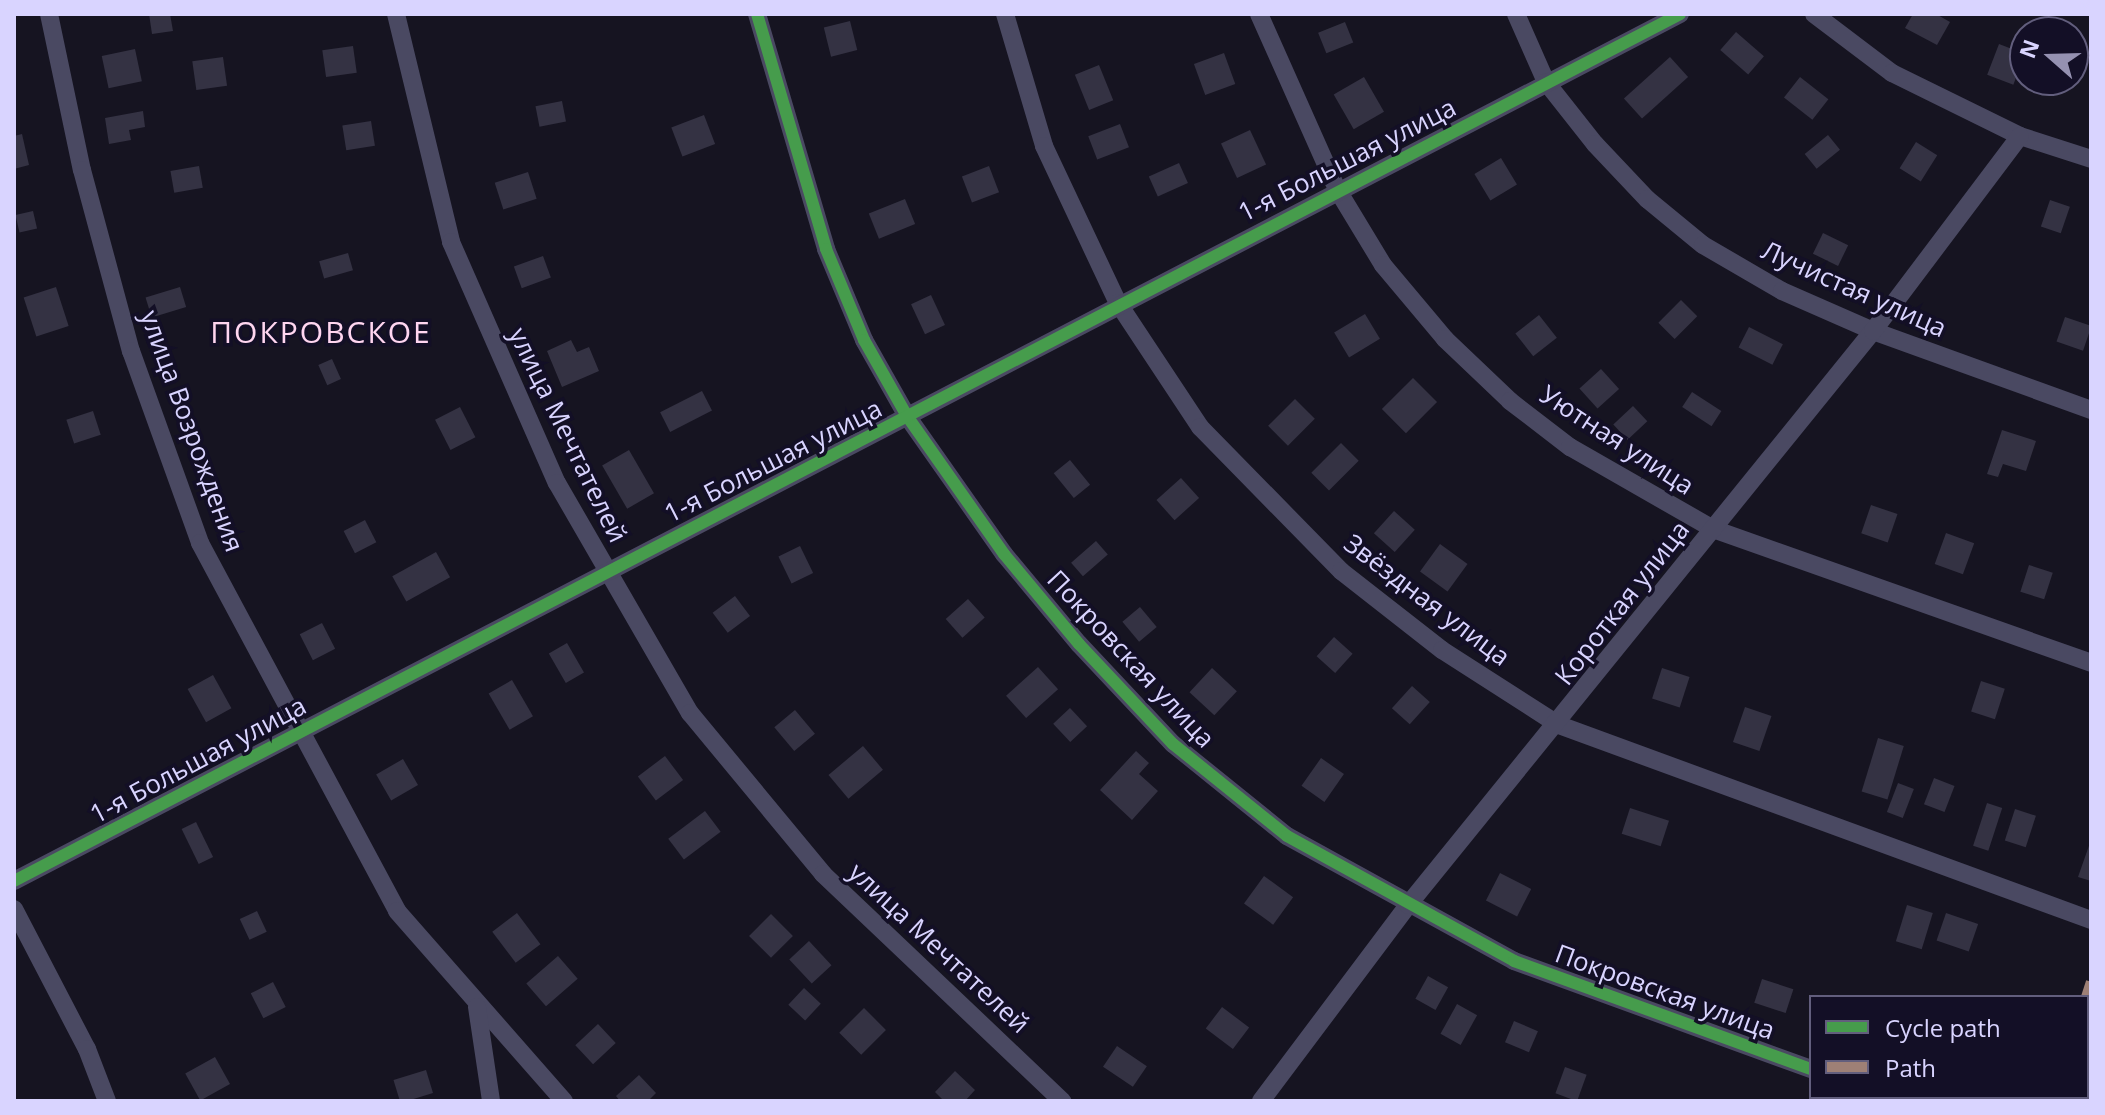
<!DOCTYPE html>
<html>
<head>
<meta charset="utf-8">
<style>
  body { margin:0 }
  #map { position:relative; width:2105px; height:1115px; overflow:hidden; background:#161421; font-family:"Open Sans",sans-serif }
  div>[style] { position:absolute }
  [style*='--x'] { left:calc(var(--x)*1px); top:calc(var(--y)*1px); width:calc(var(--w)*1px); rotate:calc(var(--a)*1deg) }
  .building>* { inset:0; background:#343243; transform-origin:0 0 }
  .street>* { height:18px; margin:-9px; padding:0 9px; transform-origin:9px; border-radius:9px; background:#4a4962 }
  .quiet>* { height:10px; margin-top:-5px; transform-origin:0; background:repeating-linear-gradient(90deg,#9e8076 0 20px,transparent 0 30px) }
  .cycleway>* { height:12px; margin:-6px; padding:0 6px; transform-origin:6px; border-radius:6px; background:#469c4c }
  span { translate:-50% -50%; white-space:nowrap; text-align:center; line-height:1.15; -webkit-text-stroke:7px #130f26; paint-order:stroke }
  .street-label { font-size:26px; color:#d9d4ff }
  .quarter-label { font-size:30px; color:#ffd6f0; letter-spacing:2px }
  .frame { position:absolute; inset:0; border:16px solid #d9d4ff; pointer-events:none }
  .legend { position:absolute; left:1809px; top:995px; width:280px; height:104px; box-sizing:border-box; background:#130f26; border:2px solid #625e7d; margin:0; padding:10px 14px; list-style:none; font-size:24px; color:#d9d4ff }
  .legend li { display:flex; align-items:center; gap:16px; height:40px }
  .legend b { width:40px; border:2px solid #625e7d }
  .north { position:absolute; left:2009px; top:16px; width:80px; height:80px; box-sizing:border-box; background:#130f26; border:2px solid #625e7d; border-radius:50%; rotate:290deg; font-size:22px; font-weight:700; line-height:32px; text-align:center; color:#d9d4ff }
  .north::after { content:''; display:block; margin:auto; width:28px; height:36px; background:#9591b1; clip-path:polygon(50% 0,100% 100%,50% 72%,0 100%) }
</style>
</head>
<body>
<div id="map">
  <div class="building">
    <i style="clip-path:polygon(149px 14px,170px 14px,173px 31px,152px 34px)"></i>
    <i style="clip-path:polygon(1913px 14px,1936px 14px,1950px 22px,1937px 45px,1905px 28px)"></i>
    <i style="left:850px;top:21px;width:30px;height:27px;rotate:76deg"></i>
    <i style="left:1345px;top:22px;width:22px;height:29px;rotate:68deg"></i>
    <i style="left:1736px;top:32px;width:37px;height:24px;rotate:41deg"></i>
    <i style="left:1999px;top:44px;width:28px;height:33px;rotate:21deg"></i>
    <i style="left:353px;top:46px;width:27px;height:31px;rotate:82deg"></i>
    <i style="left:135px;top:49px;width:33px;height:34px;rotate:78deg"></i>
    <i style="left:1224px;top:53px;width:33px;height:32px;rotate:70deg"></i>
    <i style="left:223px;top:57px;width:29px;height:31px;rotate:82deg"></i>
    <i style="left:1670px;top:57px;width:27px;height:62px;rotate:48deg"></i>
    <i style="left:1099px;top:65px;width:38px;height:26px;rotate:68deg"></i>
    <i style="left:1364px;top:77px;width:40px;height:35px;rotate:60deg"></i>
    <i style="left:1800px;top:77px;width:36px;height:26px;rotate:38deg"></i>
    <i style="left:562px;top:101px;width:21px;height:27px;rotate:79deg"></i>
    <i style="clip-path:polygon(143px 111px,145px 127px,129px 130px,131px 140px,109px 144px,105px 118px)"></i>
    <i style="left:704px;top:115px;width:31px;height:35px;rotate:69deg"></i>
    <i style="left:371px;top:121px;width:25px;height:29px;rotate:81deg"></i>
    <i style="left:1120px;top:124px;width:25px;height:34px;rotate:69deg"></i>
    <i style="left:1250px;top:130px;width:38px;height:32px;rotate:65deg"></i>
    <i style="clip-path:polygon(22px 134px,29px 165px,14px 169px,14px 136px)"></i>
    <i style="left:1828px;top:135px;width:19px;height:30px;rotate:51deg"></i>
    <i style="left:1916px;top:142px;width:25px;height:31px;rotate:32deg"></i>
    <i style="left:1501px;top:158px;width:31px;height:31px;rotate:59deg"></i>
    <i style="left:1179px;top:163px;width:22px;height:33px;rotate:66deg"></i>
    <i style="left:199px;top:166px;width:22px;height:29px;rotate:80deg"></i>
    <i style="left:989px;top:166px;width:28px;height:29px;rotate:69deg"></i>
    <i style="left:528px;top:172px;width:28px;height:35px;rotate:72deg"></i>
    <i style="left:905px;top:199px;width:27px;height:39px;rotate:68deg"></i>
    <i style="left:2050px;top:200px;width:21px;height:28px;rotate:19deg"></i>
    <i style="left:33px;top:211px;width:18px;height:18px;rotate:77deg"></i>
    <i style="left:1823px;top:233px;width:28px;height:23px;rotate:26deg"></i>
    <i style="left:348px;top:253px;width:18px;height:30px;rotate:74deg"></i>
    <i style="left:543px;top:256px;width:23px;height:31px;rotate:70deg"></i>
    <i style="left:56px;top:287px;width:41px;height:34px;rotate:72deg"></i>
    <i style="left:180px;top:287px;width:21px;height:36px;rotate:73deg"></i>
    <i style="left:931px;top:295px;width:33px;height:22px;rotate:65deg"></i>
    <i style="left:1681px;top:300px;width:23px;height:32px;rotate:45deg"></i>
    <i style="left:1365px;top:314px;width:29px;height:36px;rotate:59deg"></i>
    <i style="left:1539px;top:315px;width:29px;height:30px;rotate:52deg"></i>
    <i style="left:2065px;top:317px;width:28px;height:26px;rotate:19deg"></i>
    <i style="left:1749px;top:327px;width:38px;height:23px;rotate:27deg"></i>
    <i style="clip-path:polygon(571px 340px,577px 352px,589px 347px,599px 371px,562px 387px,547px 351px)"></i>
    <i style="left:332px;top:359px;width:22px;height:15px;rotate:66deg"></i>
    <i style="left:1601px;top:369px;width:27px;height:29px;rotate:48deg"></i>
    <i style="left:1413px;top:378px;width:34px;height:44px;rotate:45deg"></i>
    <i style="left:702px;top:391px;width:22px;height:47px;rotate:63deg"></i>
    <i style="left:1692px;top:392px;width:35px;height:18px;rotate:33deg"></i>
    <i style="left:1295px;top:399px;width:28px;height:38px;rotate:45deg"></i>
    <i style="left:1633px;top:406px;width:21px;height:27px;rotate:47deg"></i>
    <i style="left:460px;top:407px;width:34px;height:28px;rotate:63deg"></i>
    <i style="left:93px;top:411px;width:25px;height:28px;rotate:72deg"></i>
    <i style="clip-path:polygon(2002px 430px,2036px 441px,2026px 471px,2003px 464px,1998px 477px,1987px 474px)"></i>
    <i style="left:1341px;top:443px;width:25px;height:42px;rotate:45deg"></i>
    <i style="left:629px;top:450px;width:50px;height:31px;rotate:60deg"></i>
    <i style="left:1070px;top:460px;width:32px;height:21px;rotate:51deg"></i>
    <i style="left:1181px;top:478px;width:27px;height:33px;rotate:48deg"></i>
    <i style="left:1871px;top:505px;width:28px;height:30px;rotate:19deg"></i>
    <i style="left:1394px;top:511px;width:28px;height:30px;rotate:42deg"></i>
    <i style="left:365px;top:520px;width:25px;height:24px;rotate:63deg"></i>
    <i style="left:1946px;top:533px;width:30px;height:33px;rotate:20deg"></i>
    <i style="left:1096px;top:541px;width:18px;height:33px;rotate:49deg"></i>
    <i style="left:1440px;top:544px;width:34px;height:34px;rotate:36deg"></i>
    <i style="left:800px;top:546px;width:30px;height:24px;rotate:64deg"></i>
    <i style="left:436px;top:552px;width:29px;height:50px;rotate:61deg"></i>
    <i style="left:2029px;top:565px;width:25px;height:28px;rotate:18deg"></i>
    <i style="left:735px;top:596px;width:25px;height:28px;rotate:53deg"></i>
    <i style="left:968px;top:599px;width:25px;height:30px;rotate:48deg"></i>
    <i style="left:1140px;top:607px;width:26px;height:23px;rotate:50deg"></i>
    <i style="left:322px;top:623px;width:29px;height:25px;rotate:63deg"></i>
    <i style="left:1334px;top:637px;width:25px;height:26px;rotate:42deg"></i>
    <i style="left:567px;top:643px;width:34px;height:21px;rotate:60deg"></i>
    <i style="left:1038px;top:667px;width:30px;height:43px;rotate:48deg"></i>
    <i style="left:1212px;top:668px;width:34px;height:33px;rotate:43deg"></i>
    <i style="left:1662px;top:668px;width:29px;height:32px;rotate:18deg"></i>
    <i style="left:213px;top:675px;width:38px;height:29px;rotate:61deg"></i>
    <i style="left:512px;top:680px;width:42px;height:27px;rotate:60deg"></i>
    <i style="left:1981px;top:681px;width:25px;height:32px;rotate:18deg"></i>
    <i style="left:1412px;top:686px;width:24px;height:30px;rotate:42deg"></i>
    <i style="left:1745px;top:707px;width:28px;height:37px;rotate:19deg"></i>
    <i style="left:1070px;top:708px;width:25px;height:23px;rotate:47deg"></i>
    <i style="left:795px;top:710px;width:31px;height:27px;rotate:50deg"></i>
    <i style="left:1878px;top:738px;width:27px;height:56px;rotate:17deg"></i>
    <i style="left:863px;top:746px;width:31px;height:45px;rotate:50deg"></i>
    <i style="clip-path:polygon(1136px 751px,1149px 763px,1139px 774px,1158px 791px,1132px 820px,1100px 790px)"></i>
    <i style="left:665px;top:756px;width:30px;height:34px;rotate:53deg"></i>
    <i style="left:1321px;top:758px;width:28px;height:34px;rotate:35deg"></i>
    <i style="left:403px;top:759px;width:30px;height:31px;rotate:60deg"></i>
    <i style="left:1934px;top:778px;width:22px;height:28px;rotate:21deg"></i>
    <i style="left:1898px;top:783px;width:17px;height:31px;rotate:21deg"></i>
    <i style="left:1987px;top:803px;width:16px;height:45px;rotate:18deg"></i>
    <i style="left:1630px;top:808px;width:41px;height:27px;rotate:18deg"></i>
    <i style="left:2015px;top:809px;width:22px;height:33px;rotate:18deg"></i>
    <i style="left:705px;top:811px;width:26px;height:46px;rotate:53deg"></i>
    <i style="left:196px;top:822px;width:39px;height:16px;rotate:64deg"></i>
    <i style="clip-path:polygon(2091px 840px,2091px 881px,2078px 877px)"></i>
    <i style="left:1500px;top:873px;width:35px;height:31px;rotate:27deg"></i>
    <i style="left:1264px;top:876px;width:36px;height:34px;rotate:36deg"></i>
    <i style="left:1907px;top:905px;width:27px;height:38px;rotate:17deg"></i>
    <i style="left:257px;top:911px;width:23px;height:19px;rotate:65deg"></i>
    <i style="left:517px;top:913px;width:39px;height:31px;rotate:53deg"></i>
    <i style="left:1946px;top:913px;width:34px;height:29px;rotate:19deg"></i>
    <i style="left:771px;top:914px;width:31px;height:31px;rotate:45deg"></i>
    <i style="left:809px;top:941px;width:33px;height:27px;rotate:47deg"></i>
    <i style="left:558px;top:956px;width:30px;height:42px;rotate:49deg"></i>
    <i style="left:1428px;top:976px;width:23px;height:26px;rotate:29deg"></i>
    <i style="left:1762px;top:979px;width:33px;height:25px;rotate:18deg"></i>
    <i style="left:273px;top:982px;width:28px;height:25px;rotate:63deg"></i>
    <i style="left:804px;top:988px;width:23px;height:23px;rotate:43deg"></i>
    <i style="left:1457px;top:1004px;width:23px;height:34px;rotate:29deg"></i>
    <i style="left:1222px;top:1007px;width:34px;height:27px;rotate:37deg"></i>
    <i style="left:864px;top:1008px;width:31px;height:35px;rotate:45deg"></i>
    <i style="left:1514px;top:1021px;width:26px;height:23px;rotate:23deg"></i>
    <i style="left:598px;top:1024px;width:26px;height:31px;rotate:47deg"></i>
    <i style="left:1117px;top:1046px;width:36px;height:25px;rotate:34deg"></i>
    <i style="left:215px;top:1057px;width:31px;height:34px;rotate:61deg"></i>
    <i style="left:1565px;top:1067px;width:23px;height:28px;rotate:20deg"></i>
    <i style="left:426px;top:1070px;width:24px;height:34px;rotate:73deg"></i>
    <i style="clip-path:polygon(955px 1071px,975px 1090px,965px 1101px,944px 1101px,935px 1092px)"></i>
    <i style="clip-path:polygon(639px 1075px,656px 1093px,648px 1101px,620px 1101px,616px 1096px)"></i>
  </div>
  <div class="street">
    <i style="--x:49;--y:14;--w:159;--a:78.1"></i>
    <i style="--x:82;--y:170;--w:188;--a:74.9"></i>
    <i style="--x:131;--y:351;--w:204;--a:70.2"></i>
    <i style="--x:200;--y:543;--w:417;--a:61.8"></i>
    <i style="--x:397;--y:911;--w:253;--a:48.7"></i>
    <i style="--x:396;--y:14;--w:235;--a:76.4"></i>
    <i style="--x:451;--y:242;--w:263;--a:66.3"></i>
    <i style="--x:557;--y:483;--w:266;--a:60"></i>
    <i style="--x:690;--y:713;--w:209;--a:50.4"></i>
    <i style="--x:823;--y:874;--w:330;--a:43.5"></i>
    <i style="--x:757;--y:14;--w:245;--a:73.6"></i>
    <i style="--x:826;--y:249;--w:99;--a:67.3"></i>
    <i style="--x:864;--y:340;--w:87;--a:60.5"></i>
    <i style="--x:907;--y:416;--w:169;--a:54.9"></i>
    <i style="--x:1004;--y:554;--w:117;--a:50.2"></i>
    <i style="--x:1079;--y:644;--w:137;--a:46.8"></i>
    <i style="--x:1173;--y:744;--w:146;--a:38.9"></i>
    <i style="--x:1287;--y:836;--w:259;--a:28.8"></i>
    <i style="--x:1514;--y:961;--w:316;--a:20"></i>
    <i style="--x:1005;--y:14;--w:138;--a:73.5"></i>
    <i style="--x:1044;--y:146;--w:174;--a:64.8"></i>
    <i style="--x:1118;--y:303;--w:149;--a:56.5"></i>
    <i style="--x:1200;--y:427;--w:202;--a:45.6"></i>
    <i style="--x:1341;--y:571;--w:128;--a:38"></i>
    <i style="--x:1442;--y:650;--w:139;--a:32.7"></i>
    <i style="--x:1559;--y:725;--w:567;--a:20.13"></i>
    <i style="--x:1259;--y:14;--w:192;--a:66"></i>
    <i style="--x:1337;--y:189;--w:89;--a:58.8"></i>
    <i style="--x:1383;--y:265;--w:97;--a:50"></i>
    <i style="--x:1445;--y:339;--w:90;--a:43.6"></i>
    <i style="--x:1510;--y:401;--w:76;--a:37.5"></i>
    <i style="--x:1570;--y:447;--w:165;--a:29.8"></i>
    <i style="--x:1713;--y:529;--w:401;--a:19.5"></i>
    <i style="--x:1516;--y:14;--w:74;--a:66.2"></i>
    <i style="--x:1546;--y:82;--w:79;--a:51.7"></i>
    <i style="--x:1595;--y:144;--w:76;--a:46.6"></i>
    <i style="--x:1647;--y:199;--w:72;--a:39.4"></i>
    <i style="--x:1703;--y:245;--w:91;--a:30.2"></i>
    <i style="--x:1782;--y:291;--w:99;--a:23.7"></i>
    <i style="--x:1873;--y:331;--w:232;--a:19.9"></i>
    <i style="--x:1814;--y:14;--w:98;--a:37.1"></i>
    <i style="--x:1892;--y:73;--w:143;--a:26.2"></i>
    <i style="--x:2020;--y:136;--w:75;--a:17.9"></i>
    <i style="--x:14;--y:881;--w:1878;--a:-27.49"></i>
    <i style="--x:14;--y:909;--w:158;--a:62.5"></i>
    <i style="--x:87;--y:1049;--w:56;--a:69"></i>
    <i style="--x:477;--y:1007;--w:95;--a:81.5"></i>
    <i style="--x:1887;--y:1097;--w:12;--a:20"></i>
    <i style="--x:1261;--y:1101;--w:245;--a:-53.1"></i>
    <i style="--x:1408;--y:905;--w:739;--a:-50.99"></i>
    <i style="--x:1873;--y:331;--w:244;--a:-53"></i>
  </div>
  <div class="quiet">
    <i style="--x:2086;--y:997;--w:16;--a:-72"></i>
    <i style="--x:2048;--y:1101;--w:4;--a:-63"></i>
  </div>
  <div class="cycleway">
    <i style="--x:757;--y:14;--w:245;--a:73.6"></i>
    <i style="--x:826;--y:249;--w:99;--a:67.3"></i>
    <i style="--x:864;--y:340;--w:87;--a:60.5"></i>
    <i style="--x:907;--y:416;--w:169;--a:54.9"></i>
    <i style="--x:1004;--y:554;--w:117;--a:50.2"></i>
    <i style="--x:1079;--y:644;--w:137;--a:46.8"></i>
    <i style="--x:1173;--y:744;--w:146;--a:38.9"></i>
    <i style="--x:1287;--y:836;--w:259;--a:28.8"></i>
    <i style="--x:1514;--y:961;--w:316;--a:20"></i>
    <i style="--x:14;--y:881;--w:1878;--a:-27.49"></i>
  </div>
  <div class="street-label">
    <span style="left:1347px;top:160px;rotate:-27deg">1-я Большая улица</span>
    <span style="left:1854px;top:289px;rotate:24deg">Лучистая улица</span>
    <span style="left:192px;top:431px;rotate:70deg">улица Возрождения</span>
    <span style="left:568px;top:435px;rotate:64deg">улица Мечтателей</span>
    <span style="left:1617px;top:440px;rotate:33deg">Уютная улица</span>
    <span style="left:773px;top:461px;rotate:-27deg">1-я Большая улица</span>
    <span style="left:1427px;top:600px;rotate:37deg">Звёздная улица</span>
    <span style="left:1622px;top:603px;rotate:-52deg">Короткая улица</span>
    <span style="left:1131px;top:659px;rotate:47deg">Покровская улица</span>
    <span style="left:198px;top:760px;rotate:-28deg">1-я Большая улица</span>
    <span style="left:939px;top:948px;rotate:43deg">улица Мечтателей</span>
    <span style="left:1665px;top:992px;rotate:20deg">Покровская улица</span>
  </div>
  <div class="quarter-label">
    <span style="left:321px;top:332px">ПОКРОВСКОЕ</span>
  </div>
  <div class="frame"></div>
  <ul class="legend">
  <li><b style="height:10px;background:#469c4c"></b>Cycle path</li>
  <li><b style="height:10px;background:#9e8076"></b>Path</li>
  </ul>
  <div class="north">N</div>
</div>
</body>
</html>
